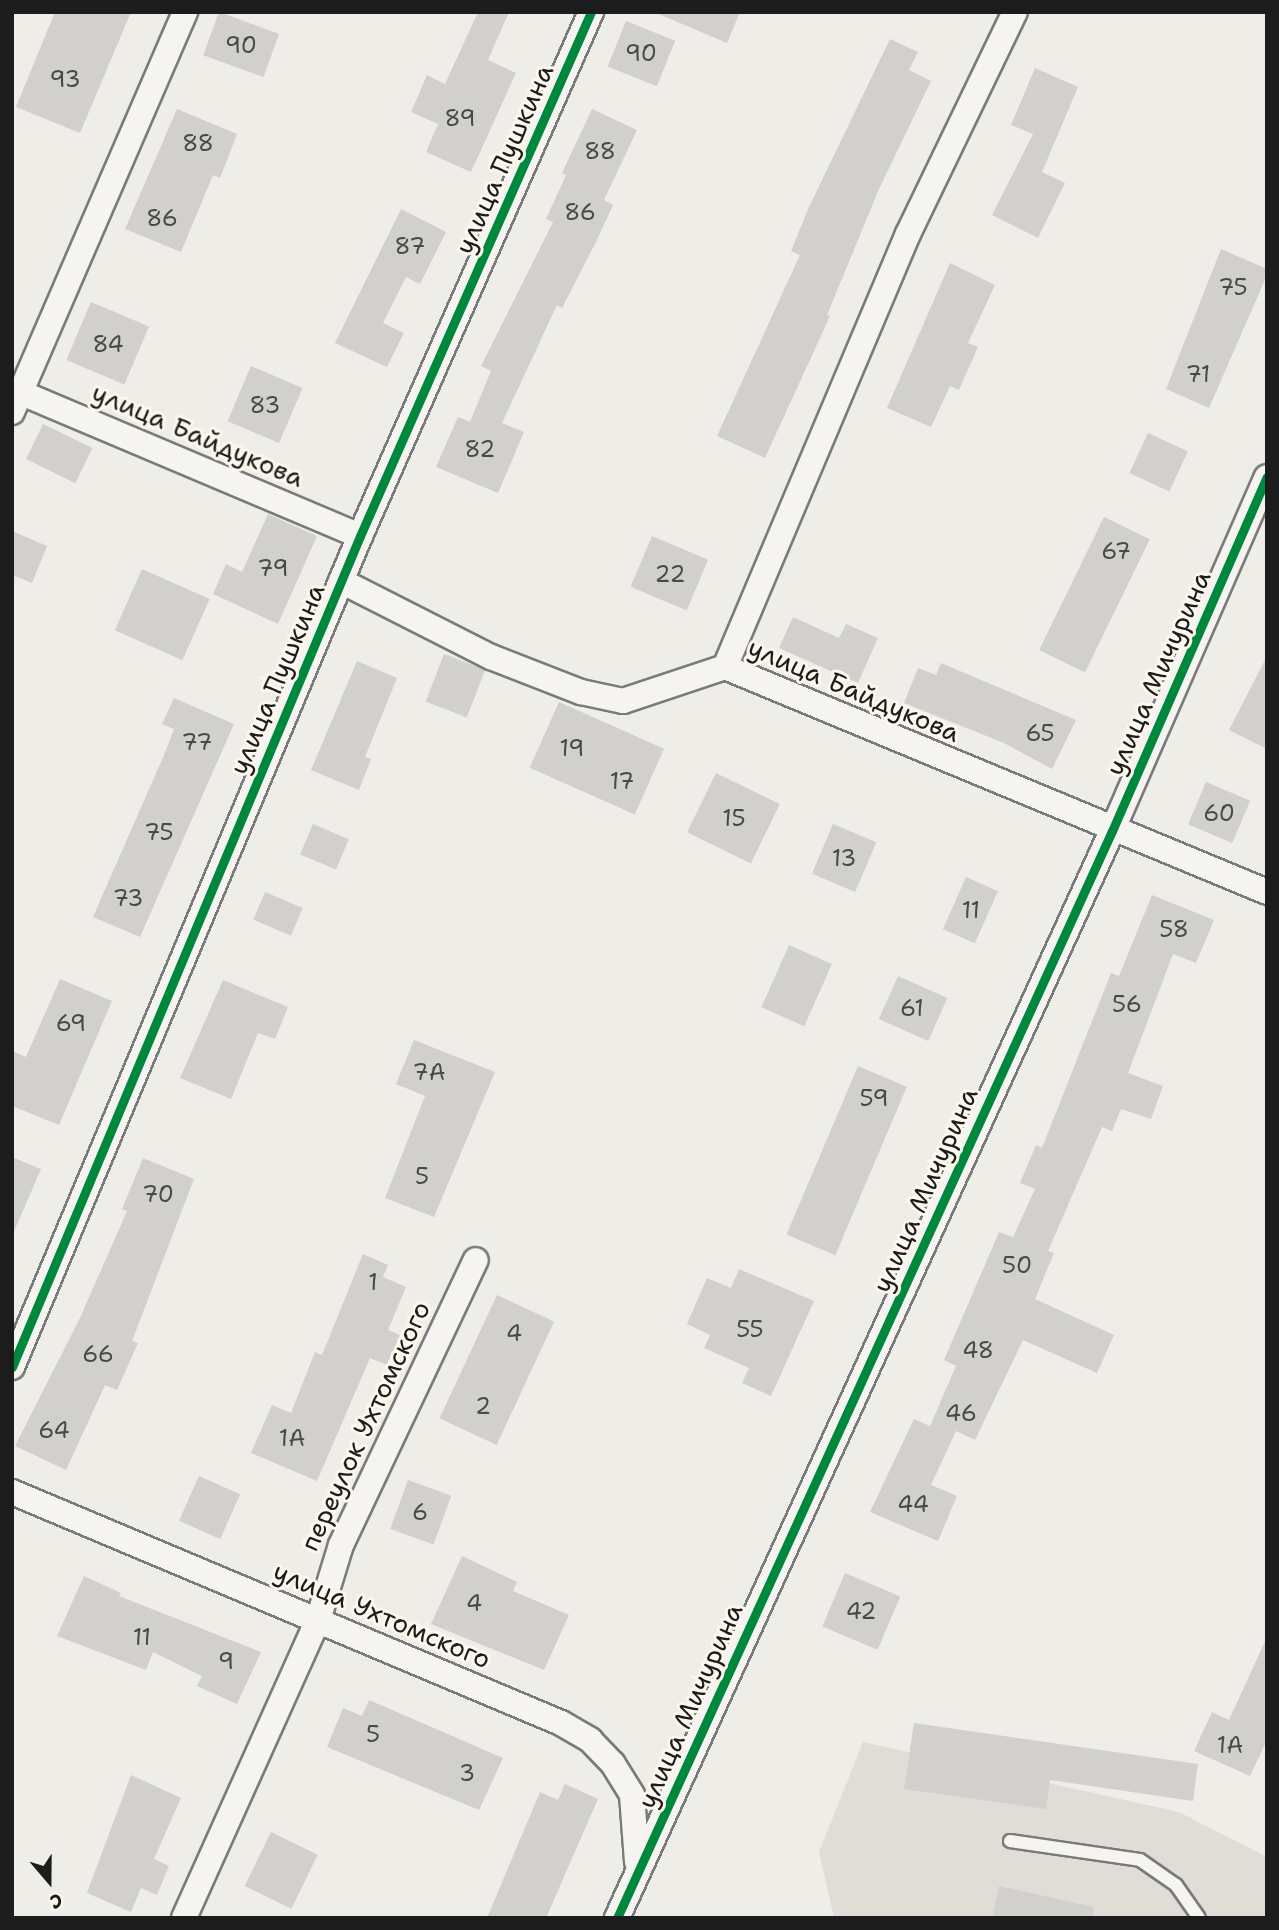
<!DOCTYPE html>
<html>
<head>
<meta charset="utf-8">
<style>
  body { margin:0 }
  #map { position:relative; width:1279px; height:1930px; overflow:hidden; background:#eeede8; font-family:"Shantell Sans",sans-serif }
  div>[style] { position:absolute }
  [style*='--x'] { left:calc(var(--x)*1px); top:calc(var(--y)*1px); width:calc(var(--w)*1px); rotate:calc(var(--a)*1deg) }
  .built>* { inset:0; background:#dfddd6 }
  .building>* { inset:0; background:#d1d0cc; transform-origin:0 0 }
  .roads { filter:drop-shadow(2px 0 #7a7a78) drop-shadow(-2px 0 #7a7a78) drop-shadow(0 2px #7a7a78) drop-shadow(0 -2px #7a7a78) }
  .lane>* { height:12px; margin:-6px; padding:0 6px; transform-origin:6px; border-radius:6px; background:#f5f4f0 }
  .street>* { height:24px; margin:-12px; padding:0 12px; transform-origin:12px; border-radius:12px; background:#f5f4f0 }
  .cycleway>* { height:9px; margin:-4.5px; padding:0 4.5px; transform-origin:4.5px; border-radius:4.5px; background:#00873e }
  span { translate:-50% -50%; white-space:nowrap; text-align:center; line-height:1.15; -webkit-text-stroke:6px #fbf7ec; paint-order:stroke }
  .number-label { font-size:23px; color:#494948 }
  .number-label span { -webkit-text-stroke-width:0 }
  .street-label { font-size:26px; color:#1c1c1c }
  .frame { position:absolute; inset:0; border:14px solid #1c1c1c; pointer-events:none }
  .north { position:absolute; left:14px; top:1846px; width:70px; height:70px; -webkit-text-stroke:5px #fbf7ec; paint-order:stroke; rotate:160deg; font-size:19px; font-weight:700; line-height:28px; text-align:center; color:#1c1c1c }
  .north::after { content:''; display:block; margin:auto; width:24px; height:32px; background:#1c1c1c; clip-path:polygon(50% 0,100% 100%,50% 72%,0 100%) }
</style>
</head>
<body>
<div id="map">
  <div class="built">
    <i style="clip-path:polygon(863px 1742px,1179px 1812px,1267px 1857px,1267px 1918px,834px 1918px,819px 1852px)"></i>
  </div>
  <div class="building">
    <i style="clip-path:polygon(55px 12px,131px 12px,80px 133px,16px 107px)"></i>
    <i style="left:219px;top:12px;width:64px;height:46px;rotate:20deg"></i>
    <i style="clip-path:polygon(478px 12px,509px 12px,488px 60px,516px 73px,471px 172px,426px 152px,438px 124px,411px 112px,427px 75px,445px 84px)"></i>
    <i style="clip-path:polygon(654px 12px,740px 12px,727px 43px)"></i>
    <i style="left:626px;top:21px;width:53px;height:49px;rotate:22deg"></i>
    <i style="clip-path:polygon(890px 39px,918px 52px,909px 70px,931px 81px,879px 189px,827px 315px,830px 316px,765px 458px,717px 436px,800px 255px,791px 251px,809px 207px)"></i>
    <i style="clip-path:polygon(1035px 68px,1078px 87px,1042px 172px,1065px 183px,1038px 238px,992px 215px,1033px 134px,1011px 125px)"></i>
    <i style="clip-path:polygon(177px 109px,237px 134px,220px 178px,213px 175px,181px 252px,125px 229px)"></i>
    <i style="clip-path:polygon(592px 109px,637px 130px,604px 200px,613px 205px,596px 242px,562px 308px,557px 305px,502px 423px,524px 432px,498px 493px,436px 467px,458px 417px,470px 422px,491px 371px,481px 366px,553px 222px,546px 219px,566px 175px,562px 173px)"></i>
    <i style="clip-path:polygon(401px 209px,446px 232px,420px 284px,406px 277px,383px 323px,404px 333px,387px 367px,335px 343px)"></i>
    <i style="clip-path:polygon(1221px 249px,1267px 269px,1267px 275px,1209px 408px,1166px 389px)"></i>
    <i style="clip-path:polygon(950px 263px,995px 285px,968px 343px,978px 347px,959px 390px,950px 386px,931px 427px,887px 408px)"></i>
    <i style="left:91px;top:302px;width:63px;height:63px;rotate:23deg"></i>
    <i style="left:251px;top:366px;width:56px;height:60px;rotate:23deg"></i>
    <i style="left:43px;top:424px;width:55px;height:39px;rotate:26deg"></i>
    <i style="left:1148px;top:433px;width:44px;height:44px;rotate:25deg"></i>
    <i style="clip-path:polygon(268px 514px,317px 536px,278px 624px,213px 594px,226px 564px,242px 572px)"></i>
    <i style="left:1104px;top:517px;width:51px;height:148px;rotate:26deg"></i>
    <i style="clip-path:polygon(12px 531px,47px 546px,32px 583px,12px 575px)"></i>
    <i style="left:652px;top:536px;width:61px;height:55px;rotate:23deg"></i>
    <i style="left:142px;top:569px;width:74px;height:67px;rotate:24deg"></i>
    <i style="clip-path:polygon(793px 617px,839px 638px,846px 624px,878px 638px,858px 683px,779px 648px)"></i>
    <i style="left:444px;top:654px;width:44px;height:51px;rotate:21deg"></i>
    <i style="clip-path:polygon(1267px 656px,1267px 749px,1229px 730px)"></i>
    <i style="clip-path:polygon(357px 661px,397px 678px,365px 757px,371px 759px,359px 790px,311px 770px)"></i>
    <i style="clip-path:polygon(941px 663px,1076px 720px,1052px 769px,1004px 743px,904px 703px,918px 668px,936px 675px)"></i>
    <i style="clip-path:polygon(174px 698px,234px 724px,140px 937px,93px 917px,164px 755px,174px 729px,162px 724px)"></i>
    <i style="left:559px;top:702px;width:115px;height:72px;rotate:24deg"></i>
    <i style="left:716px;top:773px;width:71px;height:66px;rotate:26deg"></i>
    <i style="left:1206px;top:782px;width:48px;height:46px;rotate:23deg"></i>
    <i style="left:313px;top:824px;width:39px;height:33px;rotate:23deg"></i>
    <i style="left:833px;top:824px;width:47px;height:54px;rotate:23deg"></i>
    <i style="left:966px;top:877px;width:35px;height:57px;rotate:24deg"></i>
    <i style="left:265px;top:892px;width:41px;height:30px;rotate:23deg"></i>
    <i style="clip-path:polygon(1152px 895px,1214px 920px,1196px 963px,1173px 954px,1128px 1073px,1163px 1086px,1151px 1119px,1121px 1109px,1112px 1131px,1102px 1127px,1048px 1251px,1054px 1253px,1035px 1299px,1114px 1335px,1097px 1373px,1023px 1340px,975px 1440px,956px 1431px,931px 1485px,957px 1496px,938px 1541px,870px 1512px,914px 1419px,930px 1426px,956px 1366px,944px 1360px,999px 1232px,1013px 1237px,1035px 1189px,1020px 1183px,1036px 1145px,1042px 1148px,1111px 973px,1119px 976px)"></i>
    <i style="left:789px;top:945px;width:47px;height:68px;rotate:24deg"></i>
    <i style="left:898px;top:976px;width:54px;height:47px;rotate:24deg"></i>
    <i style="clip-path:polygon(60px 979px,112px 1001px,59px 1125px,12px 1106px,12px 1051px,26px 1057px)"></i>
    <i style="clip-path:polygon(223px 980px,288px 1007px,275px 1039px,258px 1033px,231px 1099px,180px 1078px)"></i>
    <i style="clip-path:polygon(414px 1040px,495px 1072px,434px 1217px,385px 1198px,425px 1096px,396px 1084px)"></i>
    <i style="left:858px;top:1066px;width:53px;height:183px;rotate:23deg"></i>
    <i style="clip-path:polygon(12px 1157px,41px 1169px,12px 1236px)"></i>
    <i style="clip-path:polygon(143px 1158px,194px 1179px,132px 1341px,138px 1343px,117px 1390px,105px 1385px,66px 1470px,15px 1446px,80px 1318px,127px 1211px,122px 1209px)"></i>
    <i style="clip-path:polygon(363px 1254px,388px 1265px,383px 1277px,406px 1287px,388px 1330px,400px 1335px,387px 1365px,370px 1358px,317px 1481px,251px 1453px,272px 1405px,291px 1413px,315px 1352px,322px 1355px)"></i>
    <i style="clip-path:polygon(739px 1269px,814px 1301px,771px 1396px,742px 1383px,749px 1368px,704px 1348px,710px 1335px,687px 1324px,707px 1278px,731px 1288px)"></i>
    <i style="left:497px;top:1295px;width:63px;height:136px;rotate:25deg"></i>
    <i style="left:199px;top:1476px;width:45px;height:49px;rotate:24deg"></i>
    <i style="left:408px;top:1480px;width:46px;height:52px;rotate:20deg"></i>
    <i style="clip-path:polygon(462px 1556px,517px 1582px,513px 1591px,569px 1615px,544px 1670px,431px 1624px)"></i>
    <i style="left:845px;top:1573px;width:60px;height:58px;rotate:23deg"></i>
    <i style="clip-path:polygon(84px 1576px,121px 1593px,119px 1596px,261px 1652px,237px 1704px,197px 1686px,202px 1676px,153px 1652px,146px 1670px,57px 1636px)"></i>
    <i style="clip-path:polygon(1267px 1637px,1267px 1740px,1250px 1776px,1194px 1751px,1212px 1712px,1229px 1720px)"></i>
    <i style="clip-path:polygon(369px 1700px,503px 1758px,479px 1810px,327px 1747px,343px 1708px,362px 1716px)"></i>
    <i style="clip-path:polygon(914px 1723px,1198px 1764px,1193px 1801px,1050px 1780px,1046px 1809px,904px 1789px)"></i>
    <i style="clip-path:polygon(131px 1775px,181px 1798px,154px 1859px,169px 1866px,157px 1895px,141px 1888px,131px 1912px,87px 1893px)"></i>
    <i style="clip-path:polygon(565px 1784px,598px 1799px,546px 1918px,487px 1918px,540px 1792px,558px 1800px)"></i>
    <i style="left:271px;top:1832px;width:52px;height:60px;rotate:26deg"></i>
    <i style="clip-path:polygon(999px 1886px,1094px 1907px,1093px 1918px,992px 1918px)"></i>
  </div>
  <div class="roads">
    <div class="lane">
      <i style="--x:1010;--y:1841;--w:131;--a:8.3"></i>
      <i style="--x:1140;--y:1860;--w:44;--a:34.8"></i>
      <i style="--x:1176;--y:1885;--w:40;--a:55.1"></i>
    </div>
    <div class="street">
      <i style="--x:12;--y:389;--w:378;--a:22.9"></i>
      <i style="--x:12;--y:412;--w:436;--a:-66.6"></i>
      <i style="--x:341;--y:581;--w:168;--a:26.9"></i>
      <i style="--x:491;--y:657;--w:97;--a:21.3"></i>
      <i style="--x:581;--y:692;--w:43;--a:12.1"></i>
      <i style="--x:623;--y:701;--w:108;--a:-18.4"></i>
      <i style="--x:725;--y:667;--w:587;--a:22.54"></i>
      <i style="--x:725;--y:667;--w:470;--a:-67.1"></i>
      <i style="--x:908;--y:234;--w:246;--a:-64.3"></i>
      <i style="--x:12;--y:1367;--w:901;--a:-67.28"></i>
      <i style="--x:360;--y:536;--w:573;--a:-66.21"></i>
      <i style="--x:12;--y:1492;--w:596;--a:22.82"></i>
      <i style="--x:561;--y:1723;--w:34;--a:30"></i>
      <i style="--x:590;--y:1740;--w:33;--a:46"></i>
      <i style="--x:613;--y:1764;--w:36;--a:58"></i>
      <i style="--x:632;--y:1795;--w:67;--a:85.7"></i>
      <i style="--x:184;--y:1918;--w:327;--a:-65.8"></i>
      <i style="--x:318;--y:1620;--w:78;--a:-73"></i>
      <i style="--x:341;--y:1545;--w:315;--a:-64.7"></i>
      <i style="--x:617;--y:1918;--w:1194;--a:-65.52"></i>
      <i style="--x:1112;--y:831;--w:386;--a:-66.4"></i>
    </div>
  </div>
  <div class="cycleway">
    <i style="--x:12;--y:1367;--w:901;--a:-67.28"></i>
    <i style="--x:360;--y:536;--w:573;--a:-66.21"></i>
    <i style="--x:617;--y:1918;--w:1194;--a:-65.52"></i>
    <i style="--x:1112;--y:831;--w:386;--a:-66.4"></i>
  </div>
  <div class="number-label">
    <span style="left:241px;top:45px">90</span>
    <span style="left:641px;top:53px">90</span>
    <span style="left:65px;top:79px">93</span>
    <span style="left:460px;top:118px">89</span>
    <span style="left:198px;top:143px">88</span>
    <span style="left:600px;top:151px">88</span>
    <span style="left:580px;top:212px">86</span>
    <span style="left:162px;top:218px">86</span>
    <span style="left:410px;top:246px">87</span>
    <span style="left:1233px;top:287px">75</span>
    <span style="left:108px;top:344px">84</span>
    <span style="left:1198px;top:374px">71</span>
    <span style="left:265px;top:405px">83</span>
    <span style="left:480px;top:449px">82</span>
    <span style="left:1116px;top:551px">67</span>
    <span style="left:273px;top:568px">79</span>
    <span style="left:670px;top:574px">22</span>
    <span style="left:1040px;top:733px">65</span>
    <span style="left:197px;top:742px">77</span>
    <span style="left:572px;top:748px">19</span>
    <span style="left:622px;top:781px">17</span>
    <span style="left:1219px;top:813px">60</span>
    <span style="left:734px;top:818px">15</span>
    <span style="left:159px;top:832px">75</span>
    <span style="left:844px;top:858px">13</span>
    <span style="left:128px;top:898px">73</span>
    <span style="left:971px;top:910px">11</span>
    <span style="left:1174px;top:929px">58</span>
    <span style="left:1127px;top:1004px">56</span>
    <span style="left:912px;top:1008px">61</span>
    <span style="left:71px;top:1023px">69</span>
    <span style="left:429px;top:1072px">7А</span>
    <span style="left:874px;top:1098px">59</span>
    <span style="left:422px;top:1176px">5</span>
    <span style="left:158px;top:1194px">70</span>
    <span style="left:1017px;top:1265px">50</span>
    <span style="left:373px;top:1282px">1</span>
    <span style="left:750px;top:1329px">55</span>
    <span style="left:514px;top:1333px">4</span>
    <span style="left:978px;top:1350px">48</span>
    <span style="left:98px;top:1354px">66</span>
    <span style="left:483px;top:1406px">2</span>
    <span style="left:961px;top:1413px">46</span>
    <span style="left:54px;top:1430px">64</span>
    <span style="left:292px;top:1438px">1А</span>
    <span style="left:913px;top:1504px">44</span>
    <span style="left:420px;top:1512px">6</span>
    <span style="left:474px;top:1603px">4</span>
    <span style="left:861px;top:1611px">42</span>
    <span style="left:142px;top:1637px">11</span>
    <span style="left:226px;top:1661px">9</span>
    <span style="left:373px;top:1734px">5</span>
    <span style="left:1230px;top:1745px">1А</span>
    <span style="left:467px;top:1773px">3</span>
  </div>
  <div class="street-label">
    <span style="left:504px;top:159px;rotate:-66deg">улица Пушкина</span>
    <span style="left:198px;top:435px;rotate:23deg">улица Байдукова</span>
    <span style="left:1158px;top:673px;rotate:-66deg">улица Мичурина</span>
    <span style="left:277px;top:679px;rotate:-67deg">улица Пушкина</span>
    <span style="left:854px;top:690px;rotate:23deg">улица Байдукова</span>
    <span style="left:925px;top:1190px;rotate:-66deg">улица Мичурина</span>
    <span style="left:365px;top:1426px;rotate:-65deg">переулок Ухтомского</span>
    <span style="left:382px;top:1615px;rotate:23deg">улица Ухтомского</span>
    <span style="left:690px;top:1706px;rotate:-66deg">улица Мичурина</span>
  </div>
  <div class="frame"></div>
  <div class="north">С</div>
</div>
</body>
</html>
